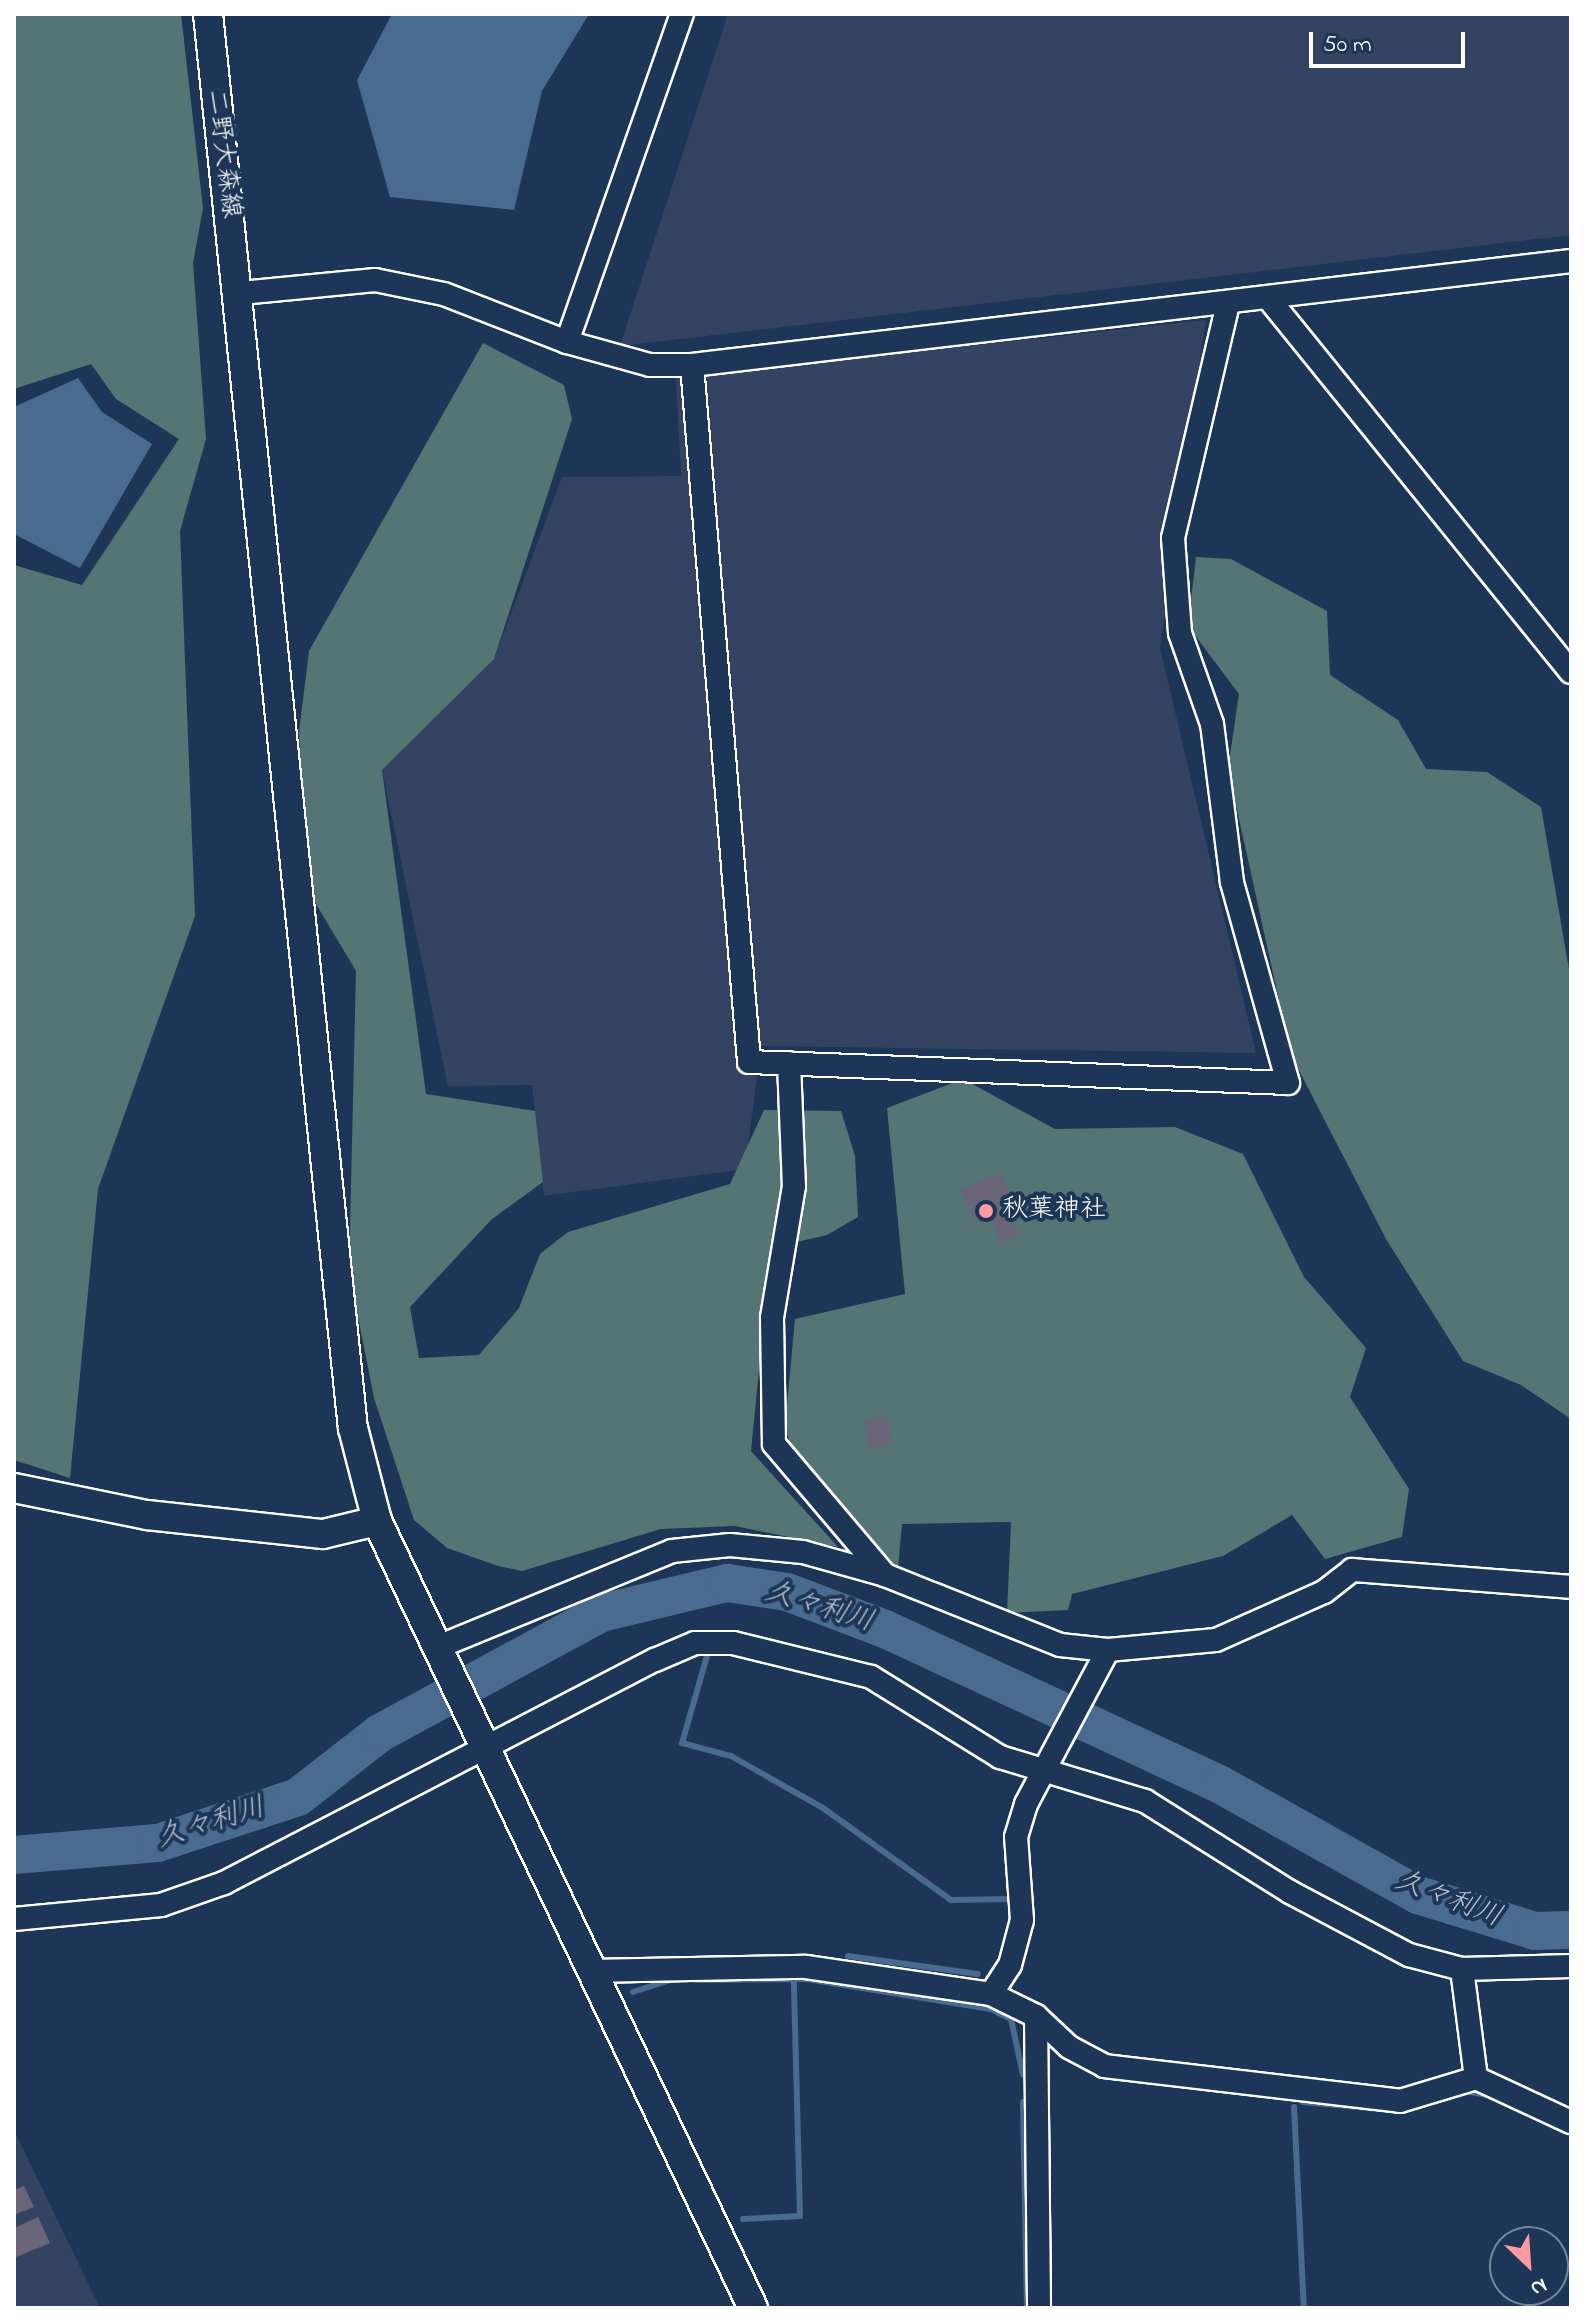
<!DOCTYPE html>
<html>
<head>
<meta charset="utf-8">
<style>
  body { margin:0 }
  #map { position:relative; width:1585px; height:2322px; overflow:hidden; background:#1d3557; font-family:"Indie Flower","Klee One",sans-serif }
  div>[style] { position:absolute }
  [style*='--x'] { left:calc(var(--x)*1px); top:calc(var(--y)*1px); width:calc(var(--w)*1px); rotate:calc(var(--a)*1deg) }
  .built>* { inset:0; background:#344361 }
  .green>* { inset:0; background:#557575 }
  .water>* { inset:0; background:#486b8f }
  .stream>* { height:6px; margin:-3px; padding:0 3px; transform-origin:3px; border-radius:3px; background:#486b8f }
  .river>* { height:38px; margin:-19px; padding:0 19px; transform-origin:19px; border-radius:19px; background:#486b8f }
  .building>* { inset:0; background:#6a6578; transform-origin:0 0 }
  .roads { filter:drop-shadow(2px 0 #fff) drop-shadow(-2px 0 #fff) drop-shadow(0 2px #fff) drop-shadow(0 -2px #fff) }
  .minor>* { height:22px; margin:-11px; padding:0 11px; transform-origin:11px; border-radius:11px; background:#1d3557 }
  .tertiary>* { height:28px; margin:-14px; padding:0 14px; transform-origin:14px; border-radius:14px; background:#1d3557 }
  .dots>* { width:22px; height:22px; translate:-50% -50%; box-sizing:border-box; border:4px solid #1d3557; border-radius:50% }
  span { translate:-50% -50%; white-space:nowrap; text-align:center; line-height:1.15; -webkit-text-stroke:8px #1d3557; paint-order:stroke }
  .street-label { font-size:26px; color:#fff }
  .poi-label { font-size:26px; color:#fff }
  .left { translate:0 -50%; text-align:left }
  .water-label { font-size:28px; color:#b6c4d2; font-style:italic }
  .frame { position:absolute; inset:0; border:16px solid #fff; pointer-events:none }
  .north { position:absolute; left:1489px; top:2226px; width:80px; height:80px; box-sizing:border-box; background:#1d3557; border:2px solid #77869a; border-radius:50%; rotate:155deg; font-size:22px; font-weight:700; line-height:32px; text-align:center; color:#fff }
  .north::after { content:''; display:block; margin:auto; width:28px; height:36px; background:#ff9aa2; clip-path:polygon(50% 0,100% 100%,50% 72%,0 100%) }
  .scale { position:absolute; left:1309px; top:32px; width:156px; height:36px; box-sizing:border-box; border:4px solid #fff; border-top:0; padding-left:10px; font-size:24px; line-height:28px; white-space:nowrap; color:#fff; -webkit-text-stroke:6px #1d3557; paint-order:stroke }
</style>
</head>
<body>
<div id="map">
  <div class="built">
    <i style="clip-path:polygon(728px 14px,1571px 14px,1571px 235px,620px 346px)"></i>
    <i style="clip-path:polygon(1206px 320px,1160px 648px,1256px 1053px,761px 1046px,745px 1169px,544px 1196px,532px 1085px,448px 1086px,382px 770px,494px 659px,562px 477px,681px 476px,676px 378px)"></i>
    <i style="clip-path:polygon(14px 2130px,100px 2308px,14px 2308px)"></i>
  </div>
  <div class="green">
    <i style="clip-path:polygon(14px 14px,181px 14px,203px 208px,193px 263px,206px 439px,180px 531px,195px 916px,98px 1189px,70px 1478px,14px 1460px,14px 565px,82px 585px,179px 439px,116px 399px,91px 364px,14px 389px)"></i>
    <i style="clip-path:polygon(483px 343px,564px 385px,572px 419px,494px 659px,382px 770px,426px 1094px,535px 1111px,543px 1182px,491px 1220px,410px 1307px,419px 1358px,479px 1355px,519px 1308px,540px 1254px,568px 1232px,730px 1184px,764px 1110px,841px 1111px,855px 1156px,858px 1217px,827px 1235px,771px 1248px,751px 1451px,838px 1547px,735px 1526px,661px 1529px,522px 1571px,498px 1566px,447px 1548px,414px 1520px,374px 1398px,349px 1271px,356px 971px,307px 889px,299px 732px,309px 651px)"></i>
    <i style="clip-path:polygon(1196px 557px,1231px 559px,1327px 611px,1330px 675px,1398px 720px,1426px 769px,1487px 772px,1541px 807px,1571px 981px,1571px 1419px,1521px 1385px,1463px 1361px,1386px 1239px,1291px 1055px,1228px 769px,1239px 694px,1188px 626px)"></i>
    <i style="clip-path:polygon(963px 1079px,1055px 1129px,1175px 1127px,1243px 1154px,1304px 1277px,1366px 1348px,1350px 1397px,1409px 1489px,1402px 1537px,1325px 1559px,1292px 1515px,1223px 1556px,1072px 1594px,1068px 1610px,1007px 1613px,1011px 1522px,902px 1524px,898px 1568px,792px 1449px,785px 1427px,795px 1319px,905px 1294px,887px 1108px)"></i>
  </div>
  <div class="water">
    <i style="clip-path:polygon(392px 14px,589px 14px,542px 91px,514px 210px,390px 197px,357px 80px)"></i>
    <i style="clip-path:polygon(78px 378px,102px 412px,152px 444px,80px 568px,14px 534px,14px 407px)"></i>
  </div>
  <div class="stream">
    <i style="--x:709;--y:1649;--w:98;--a:106"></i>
    <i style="--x:682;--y:1743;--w:51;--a:14.9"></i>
    <i style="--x:731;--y:1756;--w:106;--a:29.5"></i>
    <i style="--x:823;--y:1808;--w:158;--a:35.7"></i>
    <i style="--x:951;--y:1900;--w:64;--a:-0.9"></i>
    <i style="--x:848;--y:1956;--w:131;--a:7.9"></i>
    <i style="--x:694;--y:1980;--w:113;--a:-0.5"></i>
    <i style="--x:807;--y:1979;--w:186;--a:9.3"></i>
    <i style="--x:991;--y:2009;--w:22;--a:27"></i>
    <i style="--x:1011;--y:2019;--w:57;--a:77.9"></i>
    <i style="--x:633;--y:1992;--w:40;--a:-18"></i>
    <i style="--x:1463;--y:2091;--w:24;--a:9"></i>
    <i style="--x:1023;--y:2102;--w:206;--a:88.9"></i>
    <i style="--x:1303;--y:2102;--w:100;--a:5.1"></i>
    <i style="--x:1294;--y:2107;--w:201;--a:87.2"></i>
    <i style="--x:743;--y:2219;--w:57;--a:-3"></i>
    <i style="--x:800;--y:2216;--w:237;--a:-91.5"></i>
  </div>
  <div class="river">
    <i style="--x:14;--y:1855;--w:144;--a:-4.8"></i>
    <i style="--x:158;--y:1843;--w:147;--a:-18.2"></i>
    <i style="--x:298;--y:1797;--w:104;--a:-38"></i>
    <i style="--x:380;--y:1733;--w:251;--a:-28.5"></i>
    <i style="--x:601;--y:1613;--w:130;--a:-13.4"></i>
    <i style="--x:727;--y:1583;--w:61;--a:8.5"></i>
    <i style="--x:787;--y:1592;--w:105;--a:20.7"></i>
    <i style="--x:885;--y:1629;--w:370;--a:24.9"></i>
    <i style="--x:1221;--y:1785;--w:226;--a:29.2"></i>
    <i style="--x:1418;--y:1895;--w:122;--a:17.1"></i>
    <i style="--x:1535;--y:1931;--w:36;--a:-2"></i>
  </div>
  <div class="building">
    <i style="clip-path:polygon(1000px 1172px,1013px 1201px,999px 1207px,1021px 1234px,1000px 1244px,990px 1215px,975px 1221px,960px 1190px)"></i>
    <i style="left:887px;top:1416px;width:29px;height:23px;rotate:80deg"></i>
    <i style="clip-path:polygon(24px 2186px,34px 2207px,14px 2215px,14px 2190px)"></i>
    <i style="clip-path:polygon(38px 2217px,50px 2243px,14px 2258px,14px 2228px)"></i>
  </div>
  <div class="roads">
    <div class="minor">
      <i style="--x:241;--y:293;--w:135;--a:-5.5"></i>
      <i style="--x:375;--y:280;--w:70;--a:11.5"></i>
      <i style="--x:444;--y:294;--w:132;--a:21.3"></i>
      <i style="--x:567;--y:342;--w:86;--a:15.5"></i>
      <i style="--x:650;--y:365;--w:42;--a:0"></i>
      <i style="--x:692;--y:365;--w:885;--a:-6.75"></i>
      <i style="--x:1268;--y:298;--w:481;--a:51"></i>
      <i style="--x:567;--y:342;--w:348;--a:-70.7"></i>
      <i style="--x:692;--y:365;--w:699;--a:85.32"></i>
      <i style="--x:749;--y:1062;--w:539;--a:2.23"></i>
      <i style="--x:1288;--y:1083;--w:209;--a:-105.6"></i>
      <i style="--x:1232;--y:882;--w:159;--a:-97.2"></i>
      <i style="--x:1212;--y:724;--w:96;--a:-109.4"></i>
      <i style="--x:1180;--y:633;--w:95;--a:-94.2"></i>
      <i style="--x:1173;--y:538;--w:241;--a:-76.8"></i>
      <i style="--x:789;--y:1063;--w:123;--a:87.7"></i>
      <i style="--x:794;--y:1186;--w:134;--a:99.5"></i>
      <i style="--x:772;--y:1318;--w:126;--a:89.1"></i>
      <i style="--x:774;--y:1444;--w:172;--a:49.7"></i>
      <i style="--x:438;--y:1647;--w:253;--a:-22.3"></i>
      <i style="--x:672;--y:1551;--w:58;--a:-5.9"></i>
      <i style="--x:730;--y:1545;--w:73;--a:5.5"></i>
      <i style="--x:803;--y:1552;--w:85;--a:15.7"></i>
      <i style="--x:885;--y:1575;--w:188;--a:21.8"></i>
      <i style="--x:1060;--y:1645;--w:48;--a:5.9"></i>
      <i style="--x:1108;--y:1650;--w:108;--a:-5.3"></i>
      <i style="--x:1216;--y:1640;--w:118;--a:-24"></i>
      <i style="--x:1324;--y:1592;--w:36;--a:-38"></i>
      <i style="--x:1352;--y:1570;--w:220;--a:4.4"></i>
      <i style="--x:14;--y:1919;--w:148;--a:-5.4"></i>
      <i style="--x:161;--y:1905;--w:67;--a:-19.2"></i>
      <i style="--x:224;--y:1883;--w:485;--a:-27.4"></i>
      <i style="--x:655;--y:1660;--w:43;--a:-23"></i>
      <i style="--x:695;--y:1643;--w:38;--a:0"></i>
      <i style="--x:733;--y:1643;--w:142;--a:13.8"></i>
      <i style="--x:871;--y:1677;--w:152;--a:31.8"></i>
      <i style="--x:1000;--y:1757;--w:152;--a:16.9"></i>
      <i style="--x:1145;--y:1801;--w:171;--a:32.1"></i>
      <i style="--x:1290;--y:1892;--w:135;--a:27.9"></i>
      <i style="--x:1409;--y:1955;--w:55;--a:14.8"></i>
      <i style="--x:1462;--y:1969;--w:109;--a:-1.6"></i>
      <i style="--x:1462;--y:1969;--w:110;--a:82.7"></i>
      <i style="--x:590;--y:1971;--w:216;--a:-1.1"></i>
      <i style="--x:806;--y:1967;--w:187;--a:8.3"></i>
      <i style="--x:991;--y:1994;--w:50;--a:26.1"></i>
      <i style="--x:1036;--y:2016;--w:45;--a:43.2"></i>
      <i style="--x:1069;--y:2047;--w:40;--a:28"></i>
      <i style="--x:1104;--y:2066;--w:298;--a:6.7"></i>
      <i style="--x:1400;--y:2101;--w:79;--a:-16.8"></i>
      <i style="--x:1476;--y:2078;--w:105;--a:24.9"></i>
      <i style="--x:991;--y:1994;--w:35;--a:-57"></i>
      <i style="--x:1010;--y:1965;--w:47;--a:-75.1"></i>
      <i style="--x:1022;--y:1920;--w:83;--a:-94.1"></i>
      <i style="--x:1016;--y:1837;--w:34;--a:-73"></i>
      <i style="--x:1026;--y:1804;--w:174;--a:-62"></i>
      <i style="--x:1036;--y:2016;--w:292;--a:89.4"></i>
    </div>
    <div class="tertiary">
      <i style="--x:208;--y:14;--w:1421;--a:84.15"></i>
      <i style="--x:353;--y:1428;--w:96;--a:75.5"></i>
      <i style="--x:377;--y:1521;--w:872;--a:64.46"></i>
      <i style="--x:14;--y:1488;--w:136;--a:11.5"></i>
      <i style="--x:147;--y:1515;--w:177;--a:6.2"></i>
      <i style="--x:323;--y:1534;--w:56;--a:-13.5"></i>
    </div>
  </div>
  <div class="dots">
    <i style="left:986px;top:1211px;background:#ff9aa2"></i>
  </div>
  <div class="street-label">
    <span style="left:222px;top:154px;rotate:83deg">二野大森線</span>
  </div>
  <div class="poi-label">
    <span class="left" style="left:1002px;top:1211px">秋葉神社</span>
  </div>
  <div class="water-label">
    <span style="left:819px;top:1608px;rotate:17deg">久々利川</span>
    <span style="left:211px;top:1824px;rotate:-17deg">久々利川</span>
    <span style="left:1448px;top:1900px;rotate:21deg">久々利川</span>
  </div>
  <div class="frame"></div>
  <div class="north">N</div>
  <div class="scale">50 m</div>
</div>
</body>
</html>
